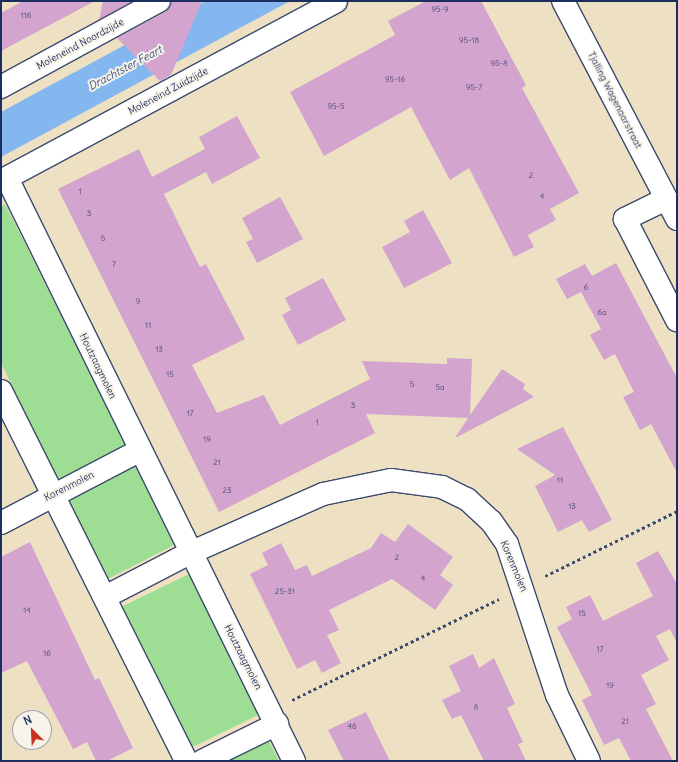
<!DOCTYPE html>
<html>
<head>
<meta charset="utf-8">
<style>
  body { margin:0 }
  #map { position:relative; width:678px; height:762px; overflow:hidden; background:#eee1c3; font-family:Delius,sans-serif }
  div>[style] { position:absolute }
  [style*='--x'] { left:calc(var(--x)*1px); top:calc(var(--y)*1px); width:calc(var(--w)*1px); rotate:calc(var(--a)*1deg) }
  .green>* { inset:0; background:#9dde94; transform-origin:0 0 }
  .water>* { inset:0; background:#84b6f0 }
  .building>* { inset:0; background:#d2a4ce }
  .path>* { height:2.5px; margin-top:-1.25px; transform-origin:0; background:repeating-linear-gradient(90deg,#3b4a6d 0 3px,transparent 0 6px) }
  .roads { filter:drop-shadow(1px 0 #3b4a6d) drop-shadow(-1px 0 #3b4a6d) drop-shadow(0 1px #3b4a6d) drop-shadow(0 -1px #3b4a6d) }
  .minor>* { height:22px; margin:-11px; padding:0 11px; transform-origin:11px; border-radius:11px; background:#fff }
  span { translate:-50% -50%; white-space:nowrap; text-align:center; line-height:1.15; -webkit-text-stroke:4px #f7f3e8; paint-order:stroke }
  .number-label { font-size:8px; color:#494c7a }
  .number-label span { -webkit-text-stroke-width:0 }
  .street-label { font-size:10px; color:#1b2f5e }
  .water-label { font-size:11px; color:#355182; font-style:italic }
  .frame { position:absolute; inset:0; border:2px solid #1b2f5e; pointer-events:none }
  .north { position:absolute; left:12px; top:710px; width:40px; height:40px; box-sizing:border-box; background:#f7f3e8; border:1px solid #9fa5b1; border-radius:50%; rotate:336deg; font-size:11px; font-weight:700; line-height:16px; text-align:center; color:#1b2f5e }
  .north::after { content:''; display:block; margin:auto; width:14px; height:18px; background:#c8321e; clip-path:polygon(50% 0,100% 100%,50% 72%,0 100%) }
</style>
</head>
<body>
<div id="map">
  <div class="green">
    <i style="clip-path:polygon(5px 204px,176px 544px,106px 580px,1px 363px,1px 207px)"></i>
    <i style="left:191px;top:573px;width:157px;height:80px;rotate:64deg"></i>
    <i style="clip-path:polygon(269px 741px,279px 761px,229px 761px)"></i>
  </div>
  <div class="water">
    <i style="clip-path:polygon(206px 1px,290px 1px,1px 157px,1px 112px)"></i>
  </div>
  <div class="building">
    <i style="clip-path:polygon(23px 1px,95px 1px,1px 51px,1px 13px)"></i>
    <i style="clip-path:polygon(103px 1px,133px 1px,99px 20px)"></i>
    <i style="clip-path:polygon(171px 1px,202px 1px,171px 75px,160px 81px,117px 38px,165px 12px)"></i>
    <i style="clip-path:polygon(426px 1px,481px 1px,526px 85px,522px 88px,579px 193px,550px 209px,556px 220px,528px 235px,534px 247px,514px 257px,469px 168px,450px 180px,411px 107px,324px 156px,290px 92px,395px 35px,388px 21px)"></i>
    <i style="clip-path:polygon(237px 116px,260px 158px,212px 184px,206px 172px,164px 194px,200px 267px,206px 264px,245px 339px,192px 365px,217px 413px,264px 395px,280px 425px,370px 379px,362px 361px,447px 364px,447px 358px,472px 359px,470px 415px,502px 369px,525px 384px,523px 389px,534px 397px,455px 438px,468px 418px,366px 414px,375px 433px,219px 512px,58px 189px,139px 149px,152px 177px,205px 149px,199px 137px)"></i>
    <i style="clip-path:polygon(280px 197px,303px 239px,257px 263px,246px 242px,253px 239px,242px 218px)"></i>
    <i style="clip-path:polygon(423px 210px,452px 263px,404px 288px,382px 247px,410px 232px,404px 221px)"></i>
    <i style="clip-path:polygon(616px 263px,677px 378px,677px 473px,651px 424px,640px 430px,634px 418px,623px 397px,634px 392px,615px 354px,604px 360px,590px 335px,601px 329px,581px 292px,567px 299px,556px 279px,585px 264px,592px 276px)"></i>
    <i style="clip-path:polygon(323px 278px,346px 320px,298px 345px,282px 315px,291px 310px,285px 298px)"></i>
    <i style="clip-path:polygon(563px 427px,612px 520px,589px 532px,582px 520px,558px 532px,535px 486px,555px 475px,517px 449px)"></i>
    <i style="clip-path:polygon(408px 524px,453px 557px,440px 575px,453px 585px,435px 610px,392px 579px,329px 610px,339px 630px,327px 635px,341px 663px,322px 673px,315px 660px,297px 669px,250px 574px,268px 565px,262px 553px,281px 543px,295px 570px,307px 565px,312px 576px,371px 548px,381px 533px,395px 542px)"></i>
    <i style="clip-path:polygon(30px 542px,95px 680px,99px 678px,133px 748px,107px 761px,96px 761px,87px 742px,73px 749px,27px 661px,1px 673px,1px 557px)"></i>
    <i style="clip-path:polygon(658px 551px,677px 584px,677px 643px,670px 629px,656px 636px,669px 660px,641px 675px,656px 704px,646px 709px,673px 761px,631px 761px,619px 738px,604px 745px,582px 700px,592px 695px,557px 627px,572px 619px,566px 607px,590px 595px,603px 621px,653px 596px,636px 563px)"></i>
    <i style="clip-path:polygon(473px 654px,479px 668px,494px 658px,515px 704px,507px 708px,523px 742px,518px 744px,526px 761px,484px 761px,461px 715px,452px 719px,442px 700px,461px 691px,449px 666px)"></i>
    <i style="clip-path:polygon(366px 712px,381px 743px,390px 761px,344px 761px,328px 730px)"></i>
  </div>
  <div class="path">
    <i style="--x:545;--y:576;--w:147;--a:-26.2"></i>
    <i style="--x:292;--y:700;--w:230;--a:-26"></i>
  </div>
  <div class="roads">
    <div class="minor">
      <i style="--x:563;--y:1;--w:246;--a:62.4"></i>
      <i style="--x:1;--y:87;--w:180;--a:-28.6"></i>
      <i style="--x:7;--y:178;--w:650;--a:63.79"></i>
      <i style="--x:1;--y:181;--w:380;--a:-28.2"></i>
      <i style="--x:666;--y:199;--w:46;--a:154"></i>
      <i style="--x:625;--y:219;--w:114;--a:62.8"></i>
      <i style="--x:1;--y:391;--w:414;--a:63.4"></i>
      <i style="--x:1;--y:523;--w:156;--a:-27.6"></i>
      <i style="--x:105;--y:597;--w:96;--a:-27.4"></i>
      <i style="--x:190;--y:553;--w:145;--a:-23.9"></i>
      <i style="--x:323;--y:494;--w:69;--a:-11.6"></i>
      <i style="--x:391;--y:480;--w:51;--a:7.8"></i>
      <i style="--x:442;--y:487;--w:28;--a:26"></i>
      <i style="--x:467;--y:499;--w:33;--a:43"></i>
      <i style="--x:491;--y:521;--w:28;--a:55"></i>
      <i style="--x:507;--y:544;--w:159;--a:71.7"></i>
      <i style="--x:557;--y:695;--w:73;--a:64.1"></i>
      <i style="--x:202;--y:761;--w:84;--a:-26.3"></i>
    </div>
  </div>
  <div class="number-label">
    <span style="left:440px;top:10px">95-9</span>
    <span style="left:26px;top:16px">116</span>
    <span style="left:469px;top:41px">95-18</span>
    <span style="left:499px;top:64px">95-8</span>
    <span style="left:395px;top:80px">95-16</span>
    <span style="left:474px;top:88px">95-7</span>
    <span style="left:336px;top:107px">95-5</span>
    <span style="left:531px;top:176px">2</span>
    <span style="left:80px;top:192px">1</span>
    <span style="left:542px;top:197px">4</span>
    <span style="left:89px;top:214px">3</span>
    <span style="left:103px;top:239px">5</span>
    <span style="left:114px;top:265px">7</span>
    <span style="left:586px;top:288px">6</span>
    <span style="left:138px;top:302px">9</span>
    <span style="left:602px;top:313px">6a</span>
    <span style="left:148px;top:326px">11</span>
    <span style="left:159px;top:350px">13</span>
    <span style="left:170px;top:375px">15</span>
    <span style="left:412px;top:385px">5</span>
    <span style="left:440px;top:388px">5a</span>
    <span style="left:353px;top:406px">3</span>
    <span style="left:190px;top:414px">17</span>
    <span style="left:317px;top:423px">1</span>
    <span style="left:207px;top:440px">19</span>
    <span style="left:217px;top:463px">21</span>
    <span style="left:560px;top:481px">11</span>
    <span style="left:227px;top:491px">23</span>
    <span style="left:572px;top:507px">13</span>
    <span style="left:397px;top:558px">2</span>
    <span style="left:423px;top:579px">4</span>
    <span style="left:285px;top:592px">25-31</span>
    <span style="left:27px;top:611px">14</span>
    <span style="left:582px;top:614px">15</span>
    <span style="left:600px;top:650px">17</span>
    <span style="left:47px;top:654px">16</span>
    <span style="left:610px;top:686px">19</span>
    <span style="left:476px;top:708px">8</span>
    <span style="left:625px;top:722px">21</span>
    <span style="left:352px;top:727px">46</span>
  </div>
  <div class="street-label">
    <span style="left:80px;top:44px;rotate:-28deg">Moleneind Noordzijde</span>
    <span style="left:168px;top:91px;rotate:-28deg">Moleneind Zuidzijde</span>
    <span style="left:615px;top:100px;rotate:63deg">Tjalling Wagenaarstraat</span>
    <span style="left:98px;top:366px;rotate:64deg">Houtzaagmolen</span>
    <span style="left:69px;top:486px;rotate:-27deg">Korenmolen</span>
    <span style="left:514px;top:566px;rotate:67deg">Korenmolen</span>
    <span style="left:243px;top:657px;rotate:63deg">Houtzaagmolen</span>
  </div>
  <div class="water-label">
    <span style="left:125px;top:68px;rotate:-28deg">Drachtster Feart</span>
  </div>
  <div class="frame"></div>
  <div class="north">N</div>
</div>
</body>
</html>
